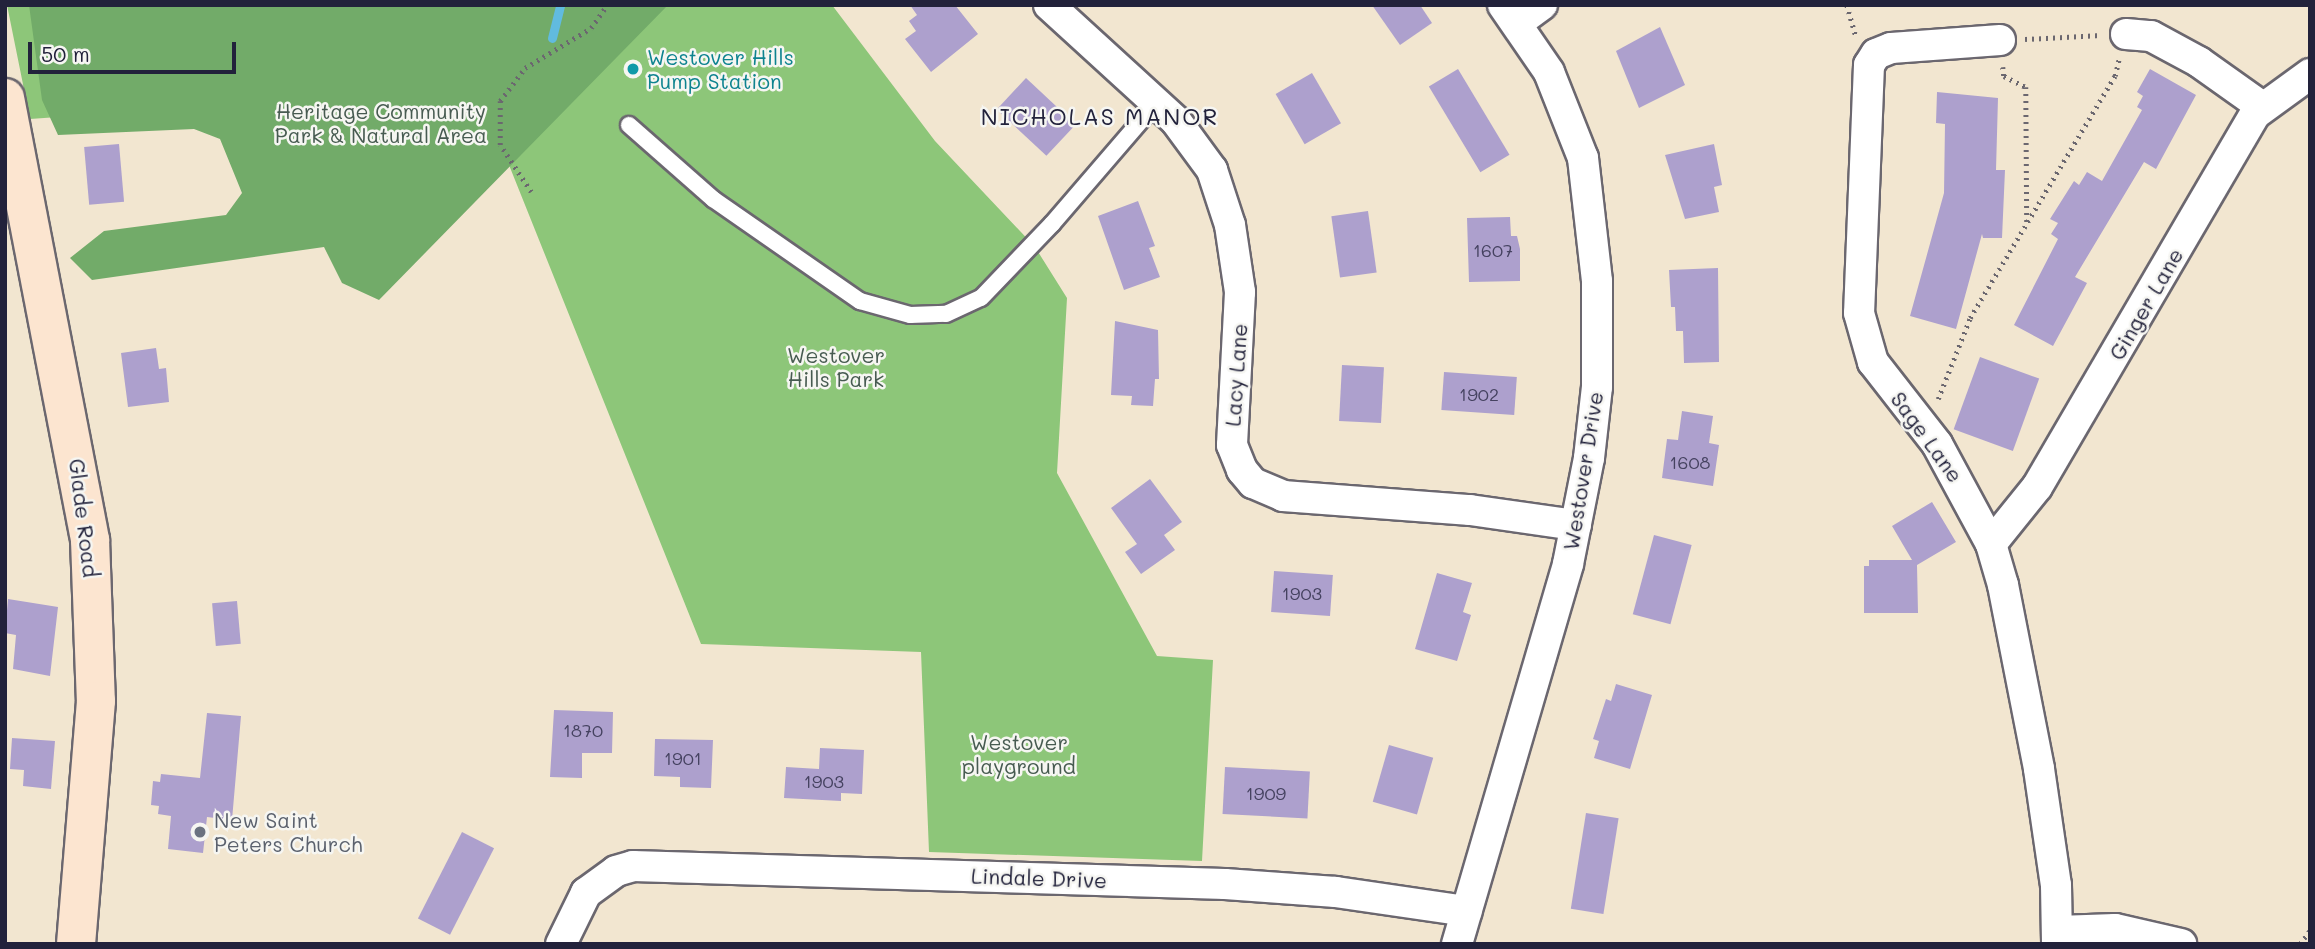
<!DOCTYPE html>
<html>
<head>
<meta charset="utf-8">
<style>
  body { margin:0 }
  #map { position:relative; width:2315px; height:949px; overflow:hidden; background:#f2e6d0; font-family:Mali,sans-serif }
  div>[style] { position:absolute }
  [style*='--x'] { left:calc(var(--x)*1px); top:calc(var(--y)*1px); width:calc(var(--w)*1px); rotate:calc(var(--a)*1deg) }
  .green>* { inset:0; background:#8dc679 }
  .forest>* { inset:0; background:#72ab69 }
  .stream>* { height:9px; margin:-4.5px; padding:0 4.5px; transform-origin:4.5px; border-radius:4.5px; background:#61bbdf }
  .building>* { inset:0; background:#ada0cd; transform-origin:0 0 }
  .path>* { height:4.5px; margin-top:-2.25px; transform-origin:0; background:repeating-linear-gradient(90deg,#6b676f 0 2px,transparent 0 7px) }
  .roads { filter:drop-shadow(2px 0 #6b676f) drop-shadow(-2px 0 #6b676f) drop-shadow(0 2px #6b676f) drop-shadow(0 -2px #6b676f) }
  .lane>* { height:16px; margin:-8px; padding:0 8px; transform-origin:8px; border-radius:8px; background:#fff }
  .street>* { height:30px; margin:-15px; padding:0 15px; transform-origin:15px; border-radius:15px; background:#fff }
  .secondary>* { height:38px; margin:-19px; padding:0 19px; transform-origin:19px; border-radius:19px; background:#fce5d0 }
  .dots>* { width:19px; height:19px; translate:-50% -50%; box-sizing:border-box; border:4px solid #f6f6f2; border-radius:50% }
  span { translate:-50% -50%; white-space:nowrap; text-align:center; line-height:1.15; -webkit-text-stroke:5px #f6f6f2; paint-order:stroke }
  .number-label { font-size:18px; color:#454260 }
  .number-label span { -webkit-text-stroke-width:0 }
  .culture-label { font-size:21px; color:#0d838f }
  .left { translate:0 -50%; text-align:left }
  .park-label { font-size:21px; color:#475b51 }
  .street-label { font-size:21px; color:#22223b }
  .worship-label { font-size:21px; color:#5b616d }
  .neighbourhood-label { font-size:23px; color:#22223b; letter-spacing:2px }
  .frame { position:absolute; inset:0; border:7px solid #22223b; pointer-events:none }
  .scale { position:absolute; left:28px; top:42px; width:208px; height:32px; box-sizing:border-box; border:4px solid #22223b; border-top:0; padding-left:9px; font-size:21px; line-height:24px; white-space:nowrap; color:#22223b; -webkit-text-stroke:5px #f6f6f2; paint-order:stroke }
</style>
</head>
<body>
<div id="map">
  <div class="green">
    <i style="clip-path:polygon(7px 5px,832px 5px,935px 141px,1035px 247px,1067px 298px,1057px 473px,1157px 656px,1213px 660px,1202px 861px,929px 852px,921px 652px,701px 644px,507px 160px,212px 106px,30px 119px)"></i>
  </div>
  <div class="forest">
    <i style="clip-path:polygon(29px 5px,668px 5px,379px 300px,342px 283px,324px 247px,92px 280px,70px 258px,104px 231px,226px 215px,242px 193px,220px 139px,194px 129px,58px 135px,42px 100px)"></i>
  </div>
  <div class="stream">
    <i style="--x:552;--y:38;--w:34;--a:-76"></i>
  </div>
  <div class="building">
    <i style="clip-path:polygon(910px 5px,955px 5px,978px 34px,931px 72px,905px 39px,916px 31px,909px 21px,917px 15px)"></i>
    <i style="clip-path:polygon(1372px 5px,1420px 5px,1432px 23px,1400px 45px)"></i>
    <i style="clip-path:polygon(1660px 27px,1685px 85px,1639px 108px,1616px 51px)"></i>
    <i style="left:1458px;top:69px;width:100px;height:34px;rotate:59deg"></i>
    <i style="clip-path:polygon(2150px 69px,2196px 95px,2156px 169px,2144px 162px,2075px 277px,2087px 283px,2053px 346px,2014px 325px,2058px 239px,2051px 234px,2058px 223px,2050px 219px,2074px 181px,2079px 185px,2087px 172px,2102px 181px,2142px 110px,2137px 107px,2143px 96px,2137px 92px)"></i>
    <i style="left:1312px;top:73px;width:58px;height:42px;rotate:60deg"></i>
    <i style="left:1026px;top:78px;width:68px;height:43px;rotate:43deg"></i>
    <i style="clip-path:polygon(1937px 92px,1998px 98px,1996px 170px,2005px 170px,2002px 238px,1983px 238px,1982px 234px,1956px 329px,1910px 316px,1944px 193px,1945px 124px,1936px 123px)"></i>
    <i style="left:119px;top:144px;width:58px;height:35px;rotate:85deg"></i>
    <i style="clip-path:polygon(1714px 144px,1722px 185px,1714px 187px,1719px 212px,1685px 219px,1665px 155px)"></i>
    <i style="clip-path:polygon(1138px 201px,1155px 246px,1149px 248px,1160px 277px,1124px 290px,1098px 216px)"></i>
    <i style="left:1368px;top:211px;width:62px;height:37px;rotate:82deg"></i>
    <i style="clip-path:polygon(1510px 217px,1511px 236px,1517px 236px,1520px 249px,1520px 281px,1469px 282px,1467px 218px)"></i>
    <i style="clip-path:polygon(1718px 268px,1719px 362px,1684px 363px,1683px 331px,1676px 331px,1675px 307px,1671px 307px,1669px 270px)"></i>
    <i style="clip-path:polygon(1115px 321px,1158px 330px,1159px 379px,1155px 379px,1153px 406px,1131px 405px,1132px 396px,1111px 395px)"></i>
    <i style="clip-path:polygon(156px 348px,159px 369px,166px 368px,169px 402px,128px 407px,121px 353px)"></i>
    <i style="left:1980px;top:357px;width:63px;height:77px;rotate:20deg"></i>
    <i style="left:1342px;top:365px;width:42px;height:56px;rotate:3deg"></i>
    <i style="left:1444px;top:372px;width:73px;height:38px;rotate:4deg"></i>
    <i style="clip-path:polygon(1682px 411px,1713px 416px,1709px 443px,1719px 445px,1713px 486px,1662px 478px,1667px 439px,1678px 440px)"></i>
    <i style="clip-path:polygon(1150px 479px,1182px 522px,1164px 535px,1175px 550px,1141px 574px,1125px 552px,1137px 544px,1111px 508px)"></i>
    <i style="clip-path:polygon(1932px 502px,1956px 542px,1917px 565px,1918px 613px,1864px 613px,1864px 566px,1869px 566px,1869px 560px,1912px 560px,1892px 526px)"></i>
    <i style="left:1654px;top:535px;width:39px;height:82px;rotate:15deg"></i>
    <i style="left:1274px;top:571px;width:59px;height:41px;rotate:4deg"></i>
    <i style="clip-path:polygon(1437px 573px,1472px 583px,1463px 612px,1471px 615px,1457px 661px,1415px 649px)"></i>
    <i style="clip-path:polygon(8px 599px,58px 607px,50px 676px,13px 669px,16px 635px,5px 633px)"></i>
    <i style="left:237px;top:601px;width:43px;height:25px;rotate:85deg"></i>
    <i style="clip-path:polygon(1616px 684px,1652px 695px,1630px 769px,1594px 758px,1599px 741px,1593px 739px,1606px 699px,1611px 701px)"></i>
    <i style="clip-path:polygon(554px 710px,613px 712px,612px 753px,582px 753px,582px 778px,550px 777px)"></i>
    <i style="clip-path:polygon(207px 713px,241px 716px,232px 820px,207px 817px,203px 853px,168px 849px,171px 816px,158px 814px,159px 806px,151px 805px,153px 781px,160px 782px,161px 774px,200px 778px)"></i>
    <i style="clip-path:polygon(12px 738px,55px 741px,51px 789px,23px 786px,24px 770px,10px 769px)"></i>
    <i style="clip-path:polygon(655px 739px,713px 740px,711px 788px,680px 787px,680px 777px,654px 776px)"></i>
    <i style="left:1389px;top:745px;width:46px;height:59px;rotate:16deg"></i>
    <i style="clip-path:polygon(820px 748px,864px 750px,862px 794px,841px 793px,841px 801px,784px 798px,786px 767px,819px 769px)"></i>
    <i style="left:1225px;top:767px;width:85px;height:47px;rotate:3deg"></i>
    <i style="left:1586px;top:813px;width:33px;height:97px;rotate:9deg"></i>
    <i style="left:462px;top:832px;width:36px;height:97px;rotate:27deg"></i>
  </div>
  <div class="path">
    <i style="--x:1847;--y:5;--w:33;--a:74"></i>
    <i style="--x:2025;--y:39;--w:76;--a:-3"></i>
    <i style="--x:2003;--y:67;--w:9;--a:84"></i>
    <i style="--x:2004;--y:76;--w:25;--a:27"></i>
    <i style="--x:2026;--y:87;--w:137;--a:89.6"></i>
    <i style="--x:531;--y:192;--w:56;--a:-123.4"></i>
    <i style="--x:500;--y:145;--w:44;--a:-90"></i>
    <i style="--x:500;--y:101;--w:41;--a:-52.9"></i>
    <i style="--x:525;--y:68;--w:77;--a:-31.2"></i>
    <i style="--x:591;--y:28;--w:28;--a:-55"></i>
    <i style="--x:1938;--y:399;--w:87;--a:-68.4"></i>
    <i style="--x:1970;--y:318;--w:282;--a:-59.1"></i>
    <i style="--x:2115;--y:76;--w:17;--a:-77"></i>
    <i style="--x:2300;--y:944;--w:17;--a:-54"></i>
  </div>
  <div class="roads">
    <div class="lane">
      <i style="--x:629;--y:125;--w:112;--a:41.4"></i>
      <i style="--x:713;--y:199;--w:179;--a:34.8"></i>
      <i style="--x:860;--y:301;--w:52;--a:15.6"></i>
      <i style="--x:910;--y:315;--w:36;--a:-2"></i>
      <i style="--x:946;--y:314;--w:38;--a:-25"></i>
      <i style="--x:981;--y:298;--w:103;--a:-46.2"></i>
      <i style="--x:1052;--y:224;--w:161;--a:-49.3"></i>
    </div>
    <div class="street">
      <i style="--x:1049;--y:5;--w:172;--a:42.4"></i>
      <i style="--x:1176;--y:121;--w:61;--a:53.7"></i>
      <i style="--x:1212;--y:170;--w:58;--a:71.9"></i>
      <i style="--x:1230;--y:225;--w:68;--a:81.5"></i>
      <i style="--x:1240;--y:292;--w:153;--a:93"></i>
      <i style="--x:1232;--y:445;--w:27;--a:68"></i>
      <i style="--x:1242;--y:470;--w:17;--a:50"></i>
      <i style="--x:1253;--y:483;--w:33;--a:23"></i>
      <i style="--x:1283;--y:496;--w:188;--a:4.3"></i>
      <i style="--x:1470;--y:510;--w:107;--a:8.1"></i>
      <i style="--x:1517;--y:23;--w:31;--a:-36"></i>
      <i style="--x:2126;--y:34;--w:25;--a:5"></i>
      <i style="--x:2151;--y:36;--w:55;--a:28.4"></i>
      <i style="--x:2199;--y:62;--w:76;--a:35.4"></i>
      <i style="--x:2000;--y:40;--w:109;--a:175.8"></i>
      <i style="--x:1891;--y:48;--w:16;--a:158"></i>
      <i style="--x:1876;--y:54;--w:13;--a:122"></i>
      <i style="--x:1869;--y:65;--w:248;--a:92.3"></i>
      <i style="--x:1859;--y:313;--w:51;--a:74.1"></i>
      <i style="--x:1873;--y:362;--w:104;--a:52"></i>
      <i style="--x:1937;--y:444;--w:114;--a:61.6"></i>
      <i style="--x:1991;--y:544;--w:43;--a:73.7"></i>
      <i style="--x:2003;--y:585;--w:187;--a:78.9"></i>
      <i style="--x:2039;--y:769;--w:117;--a:81.7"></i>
      <i style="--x:2056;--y:885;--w:59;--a:89"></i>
      <i style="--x:1991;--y:544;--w:73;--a:-51.1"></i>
      <i style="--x:2037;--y:487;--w:432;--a:-59.7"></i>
      <i style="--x:2255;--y:114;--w:68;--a:-36"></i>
      <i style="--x:2058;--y:931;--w:57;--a:-2"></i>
      <i style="--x:2115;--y:929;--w:68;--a:12.8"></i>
      <i style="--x:561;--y:944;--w:57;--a:-63.9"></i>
      <i style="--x:586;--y:893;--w:37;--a:-36"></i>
      <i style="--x:616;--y:871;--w:18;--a:-16"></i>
      <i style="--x:633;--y:866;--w:592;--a:1.74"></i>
      <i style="--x:1225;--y:884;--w:111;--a:4.1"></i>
      <i style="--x:1336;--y:892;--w:132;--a:8.3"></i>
      <i style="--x:1457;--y:944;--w:396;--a:-73.7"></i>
      <i style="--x:1568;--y:564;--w:108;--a:-78.8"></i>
      <i style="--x:1589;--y:458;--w:71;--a:-83.6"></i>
      <i style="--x:1597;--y:387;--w:106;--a:-90"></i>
      <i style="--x:1597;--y:281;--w:124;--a:-96.5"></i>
      <i style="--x:1583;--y:158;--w:92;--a:-111.6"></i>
      <i style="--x:1549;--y:72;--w:81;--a:-124.5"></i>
    </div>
    <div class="secondary">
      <i style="--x:5;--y:98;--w:450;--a:79.1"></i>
      <i style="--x:90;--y:540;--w:161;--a:87.9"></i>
      <i style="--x:96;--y:701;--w:244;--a:94.7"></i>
    </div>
  </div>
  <div class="dots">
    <i style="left:633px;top:69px;background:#0f9aa8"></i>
    <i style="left:200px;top:832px;background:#6b7280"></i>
  </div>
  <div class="number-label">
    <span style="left:1493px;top:250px">1607</span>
    <span style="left:1479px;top:394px">1902</span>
    <span style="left:1690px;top:462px">1608</span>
    <span style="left:1302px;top:593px">1903</span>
    <span style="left:583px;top:730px">1870</span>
    <span style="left:683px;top:758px">1901</span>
    <span style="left:824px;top:781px">1903</span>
    <span style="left:1266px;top:793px">1909</span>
  </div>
  <div class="culture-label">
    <span class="left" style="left:647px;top:69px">Westover Hills<br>Pump Station</span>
  </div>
  <div class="park-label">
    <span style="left:381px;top:123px">Heritage Community<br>Park &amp; Natural Area</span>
    <span style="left:836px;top:367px">Westover<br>Hills Park</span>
    <span style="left:1019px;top:754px">Westover<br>playground</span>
  </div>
  <div class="street-label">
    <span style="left:2146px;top:304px;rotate:-60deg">Ginger Lane</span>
    <span style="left:1236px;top:375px;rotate:-86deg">Lacy Lane</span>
    <span style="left:1927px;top:437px;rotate:54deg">Sage Lane</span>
    <span style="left:1583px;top:471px;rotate:-81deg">Westover Drive</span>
    <span style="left:84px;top:518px;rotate:83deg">Glade Road</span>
    <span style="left:1039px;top:878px;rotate:2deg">Lindale Drive</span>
  </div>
  <div class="worship-label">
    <span class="left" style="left:214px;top:832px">New Saint<br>Peters Church</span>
  </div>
  <div class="neighbourhood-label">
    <span style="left:1100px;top:116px">NICHOLAS MANOR</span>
  </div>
  <div class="frame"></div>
  <div class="scale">50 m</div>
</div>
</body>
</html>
